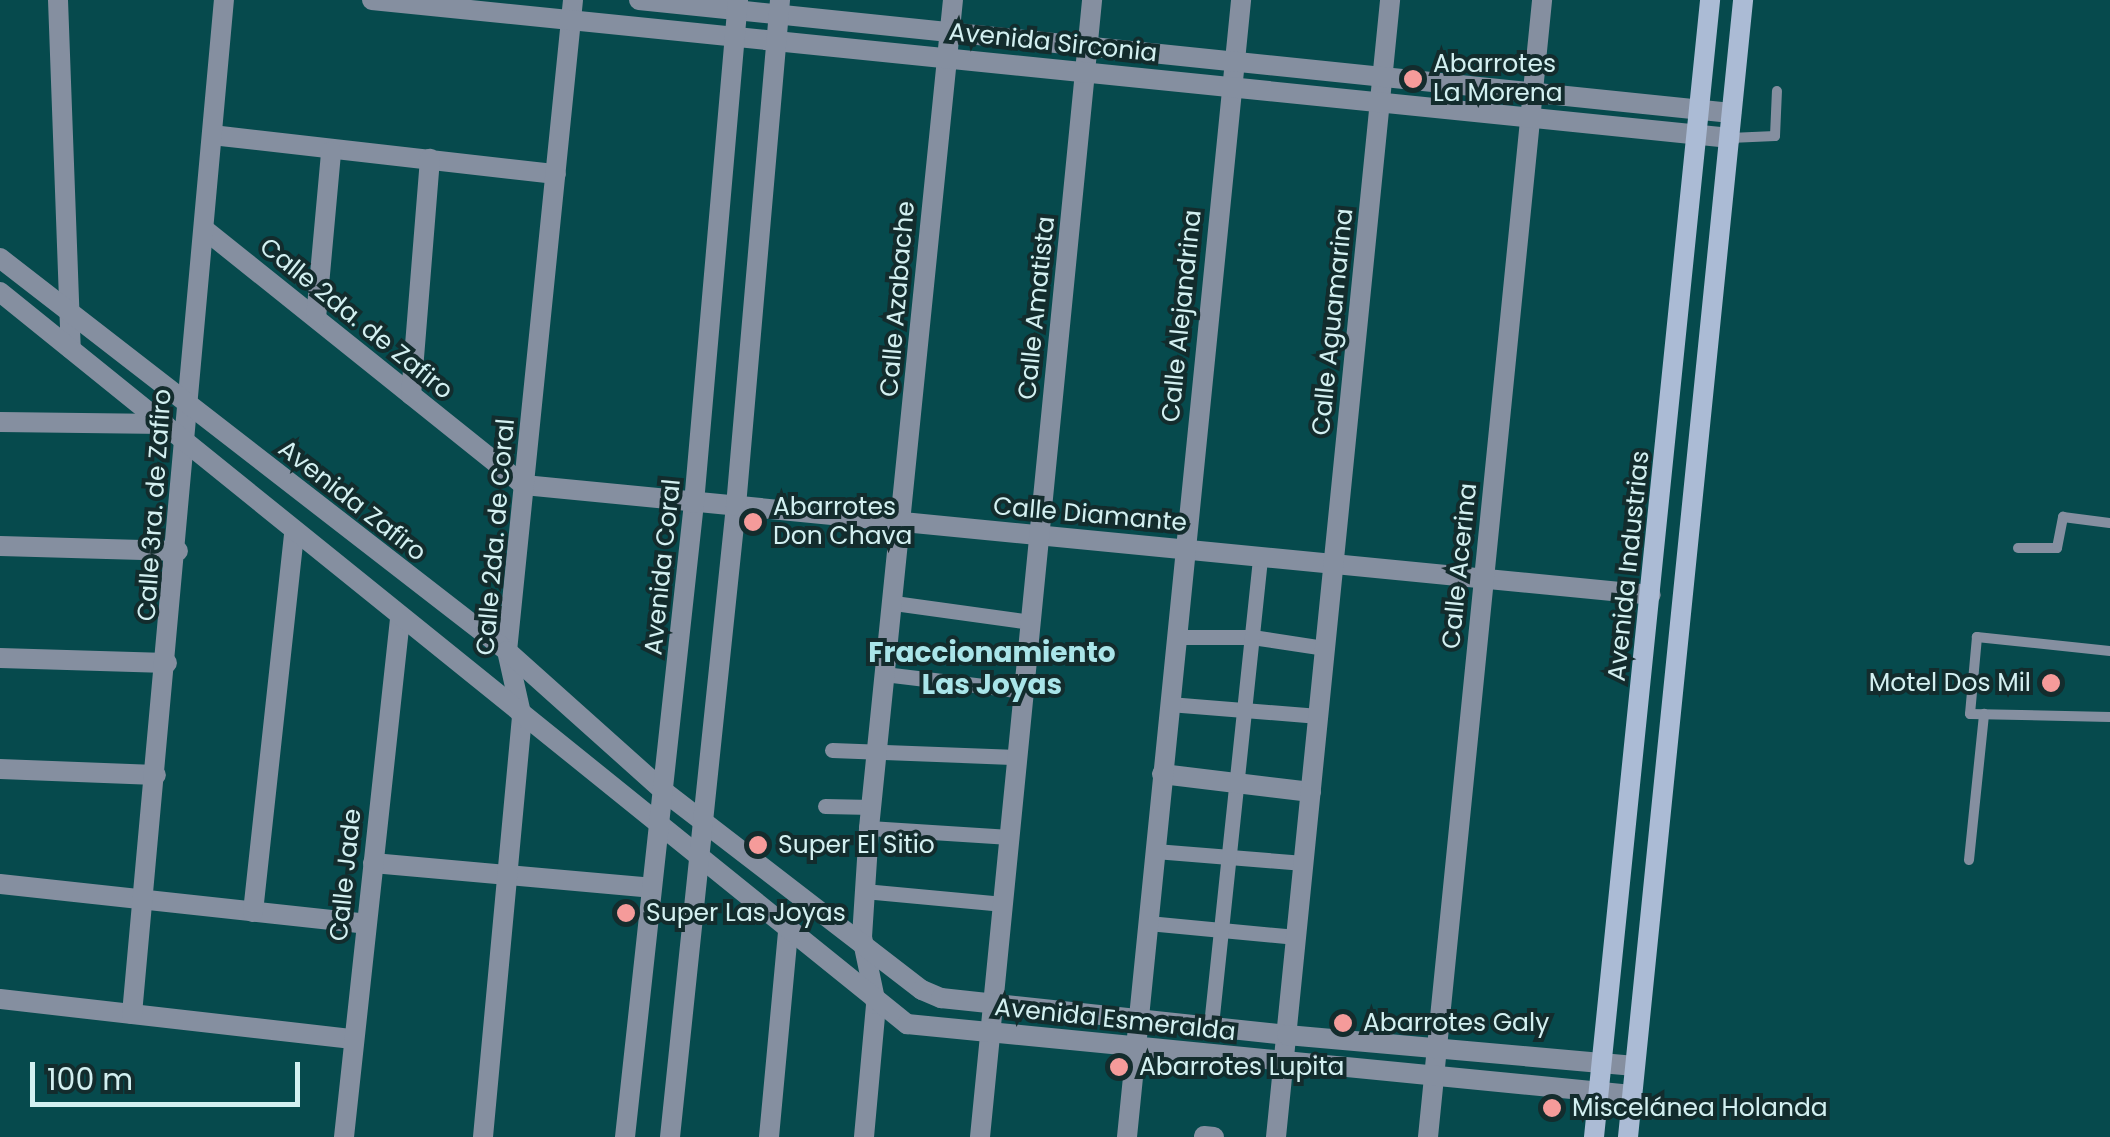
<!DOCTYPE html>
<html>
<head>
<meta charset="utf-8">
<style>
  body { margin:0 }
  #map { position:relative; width:2110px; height:1137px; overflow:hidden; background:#064a4d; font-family:Poppins,sans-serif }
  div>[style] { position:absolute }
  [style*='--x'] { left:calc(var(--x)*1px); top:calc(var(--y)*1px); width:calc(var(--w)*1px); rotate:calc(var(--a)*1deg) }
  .service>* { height:10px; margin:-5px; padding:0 5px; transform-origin:5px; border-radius:5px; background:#858fa0 }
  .pedestrian>* { height:15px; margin:-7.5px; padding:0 7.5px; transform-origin:7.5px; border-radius:7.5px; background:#858fa0 }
  .minor>* { height:20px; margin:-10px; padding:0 10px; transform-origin:10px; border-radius:10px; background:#858fa0 }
  .tertiary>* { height:20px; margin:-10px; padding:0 10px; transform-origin:10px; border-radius:10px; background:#858fa0 }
  .secondary>* { height:20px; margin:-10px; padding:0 10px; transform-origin:10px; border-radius:10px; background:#abbbd5 }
  .dots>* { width:28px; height:28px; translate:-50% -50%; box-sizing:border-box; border:5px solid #132c2d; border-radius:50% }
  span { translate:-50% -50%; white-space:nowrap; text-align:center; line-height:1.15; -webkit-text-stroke:8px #132c2d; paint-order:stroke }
  .street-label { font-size:25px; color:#d3f0f1 }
  .poi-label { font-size:25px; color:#d3f0f1 }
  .left { translate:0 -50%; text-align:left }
  .right { translate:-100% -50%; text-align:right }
  .neighbourhood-label { font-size:28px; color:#a9e5e9; font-weight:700 }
  .scale { position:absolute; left:30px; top:1062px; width:270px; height:45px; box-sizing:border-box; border:5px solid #d3f0f1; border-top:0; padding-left:12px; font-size:30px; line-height:35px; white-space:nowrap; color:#d3f0f1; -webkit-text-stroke:8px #132c2d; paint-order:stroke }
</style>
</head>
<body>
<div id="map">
  <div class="service">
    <i style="--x:1730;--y:138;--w:45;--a:-2.5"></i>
    <i style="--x:1775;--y:136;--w:45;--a:-87.5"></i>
    <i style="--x:2018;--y:548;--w:39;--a:0"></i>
    <i style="--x:2057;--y:548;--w:32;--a:-79"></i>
    <i style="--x:2063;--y:517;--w:47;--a:7.3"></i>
    <i style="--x:2110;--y:651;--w:134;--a:-174"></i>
    <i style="--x:1977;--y:637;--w:77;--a:95.2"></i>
    <i style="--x:1970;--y:714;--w:140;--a:1.2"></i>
    <i style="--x:1969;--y:860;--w:147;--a:-84.1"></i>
  </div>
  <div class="pedestrian">
    <i style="--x:894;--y:603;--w:138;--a:7.9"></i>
    <i style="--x:1175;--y:637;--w:77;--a:0"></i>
    <i style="--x:1252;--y:637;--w:74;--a:8.6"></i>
    <i style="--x:884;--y:674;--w:141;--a:6.9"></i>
    <i style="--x:1169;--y:704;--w:150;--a:4.6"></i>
    <i style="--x:832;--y:750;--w:186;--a:2.2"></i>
    <i style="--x:825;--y:806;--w:46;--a:1.2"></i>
    <i style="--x:869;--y:828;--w:141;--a:3.7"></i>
    <i style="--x:1155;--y:851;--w:149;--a:4.6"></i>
    <i style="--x:864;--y:891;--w:140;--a:5.3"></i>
    <i style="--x:1148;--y:923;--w:149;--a:5.4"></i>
    <i style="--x:1211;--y:1025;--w:471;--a:-84"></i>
  </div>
  <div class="minor">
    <i style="--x:58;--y:0;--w:349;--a:87.9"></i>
    <i style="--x:212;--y:135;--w:346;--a:6.5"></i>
    <i style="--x:204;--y:229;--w:410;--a:38.7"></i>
    <i style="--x:524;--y:485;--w:1132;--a:5.57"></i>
    <i style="--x:316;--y:318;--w:167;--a:-84.8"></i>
    <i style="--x:411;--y:395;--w:237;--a:-85.4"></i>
    <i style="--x:0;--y:422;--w:165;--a:0.7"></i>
    <i style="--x:0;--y:546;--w:178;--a:1.6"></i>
    <i style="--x:0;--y:658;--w:167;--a:1.7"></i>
    <i style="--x:0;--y:769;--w:156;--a:2.2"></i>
    <i style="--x:1162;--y:774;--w:150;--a:6.9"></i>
    <i style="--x:373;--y:863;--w:279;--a:5.1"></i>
    <i style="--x:0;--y:884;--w:368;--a:6.2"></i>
    <i style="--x:253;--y:912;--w:382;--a:-83.8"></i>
    <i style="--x:0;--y:999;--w:355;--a:6.5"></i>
    <i style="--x:132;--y:1014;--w:1018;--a:-84.82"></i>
    <i style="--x:1204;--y:1136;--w:10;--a:6"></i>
    <i style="--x:344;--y:1137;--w:521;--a:-83.83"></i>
    <i style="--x:483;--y:1137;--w:421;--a:-84.7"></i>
    <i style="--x:522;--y:718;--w:69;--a:-102.6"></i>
    <i style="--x:507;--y:651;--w:654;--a:-84.21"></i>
    <i style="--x:769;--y:1137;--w:207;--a:-84.7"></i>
    <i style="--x:864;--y:1137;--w:134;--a:-84.8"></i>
    <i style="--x:876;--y:1004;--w:68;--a:-101.8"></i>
    <i style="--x:862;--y:937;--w:109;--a:-86.3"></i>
    <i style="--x:869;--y:828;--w:832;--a:-84.21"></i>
    <i style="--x:980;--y:1137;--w:1143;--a:-84.37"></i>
    <i style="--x:1127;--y:1137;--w:1143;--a:-84.27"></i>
    <i style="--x:1276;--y:1137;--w:1143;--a:-84.27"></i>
    <i style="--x:1428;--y:1137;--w:1143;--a:-84.27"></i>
  </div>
  <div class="tertiary">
    <i style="--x:372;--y:0;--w:1365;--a:5.8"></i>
    <i style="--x:639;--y:0;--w:1098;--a:5.91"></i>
    <i style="--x:0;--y:258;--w:641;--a:37.78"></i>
    <i style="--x:507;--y:651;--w:213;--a:41.8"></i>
    <i style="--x:666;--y:793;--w:323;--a:37.6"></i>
    <i style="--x:922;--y:990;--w:21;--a:23"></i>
    <i style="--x:941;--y:998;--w:348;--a:6.1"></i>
    <i style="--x:1287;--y:1035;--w:349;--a:5.1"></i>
    <i style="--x:0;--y:292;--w:1166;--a:38.91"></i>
    <i style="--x:907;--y:1024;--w:728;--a:5.59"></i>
    <i style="--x:625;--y:1137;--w:638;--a:-83.79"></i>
    <i style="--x:694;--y:503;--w:505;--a:-85"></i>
    <i style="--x:670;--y:1137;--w:634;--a:-84.03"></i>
    <i style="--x:736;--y:506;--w:508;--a:-85.03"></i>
  </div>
  <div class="secondary">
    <i style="--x:1594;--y:1137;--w:1143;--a:-84.17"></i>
    <i style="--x:1628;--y:1137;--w:1143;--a:-84.22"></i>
  </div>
  <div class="dots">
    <i style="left:1413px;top:79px;background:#f59b9a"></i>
    <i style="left:753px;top:522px;background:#f59b9a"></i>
    <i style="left:2051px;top:683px;background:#f59b9a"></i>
    <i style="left:758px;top:845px;background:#f59b9a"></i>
    <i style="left:626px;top:913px;background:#f59b9a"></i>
    <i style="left:1343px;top:1023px;background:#f59b9a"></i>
    <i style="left:1119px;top:1067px;background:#f59b9a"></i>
    <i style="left:1552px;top:1108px;background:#f59b9a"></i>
  </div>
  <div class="street-label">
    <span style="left:1053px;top:43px;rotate:6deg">Avenida Sirconia</span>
    <span style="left:898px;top:299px;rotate:-85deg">Calle Azabache</span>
    <span style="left:1037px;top:308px;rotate:-84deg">Calle Amatista</span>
    <span style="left:1182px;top:316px;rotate:-84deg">Calle Alejandrina</span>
    <span style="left:356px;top:319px;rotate:39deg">Calle 2da. de Zafiro</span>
    <span style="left:1333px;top:322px;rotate:-84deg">Calle Aguamarina</span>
    <span style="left:352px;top:501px;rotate:38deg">Avenida Zafiro</span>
    <span style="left:155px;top:505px;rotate:-86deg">Calle 3ra. de Zafiro</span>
    <span style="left:1090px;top:515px;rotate:5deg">Calle Diamante</span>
    <span style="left:496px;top:537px;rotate:-85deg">Calle 2da. de Coral</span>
    <span style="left:1460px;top:566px;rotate:-84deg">Calle Acerina</span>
    <span style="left:1629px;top:566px;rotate:-84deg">Avenida Industrias</span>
    <span style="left:663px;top:567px;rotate:-84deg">Avenida Coral</span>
    <span style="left:346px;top:875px;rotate:-84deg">Calle Jade</span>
    <span style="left:1115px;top:1020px;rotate:6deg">Avenida Esmeralda</span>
  </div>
  <div class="poi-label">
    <span class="left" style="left:1433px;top:79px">Abarrotes<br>La Morena</span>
    <span class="left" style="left:773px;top:522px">Abarrotes<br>Don Chava</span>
    <span class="right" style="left:2031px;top:683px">Motel Dos Mil</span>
    <span class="left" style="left:778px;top:845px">Super El Sitio</span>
    <span class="left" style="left:646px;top:913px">Super Las Joyas</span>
    <span class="left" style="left:1363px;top:1023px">Abarrotes Galy</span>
    <span class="left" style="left:1139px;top:1067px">Abarrotes Lupita</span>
    <span class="left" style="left:1572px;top:1108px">Miscelánea Holanda</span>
  </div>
  <div class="neighbourhood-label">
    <span style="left:992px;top:669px">Fraccionamiento<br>Las Joyas</span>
  </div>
  <div class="scale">100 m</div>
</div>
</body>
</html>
